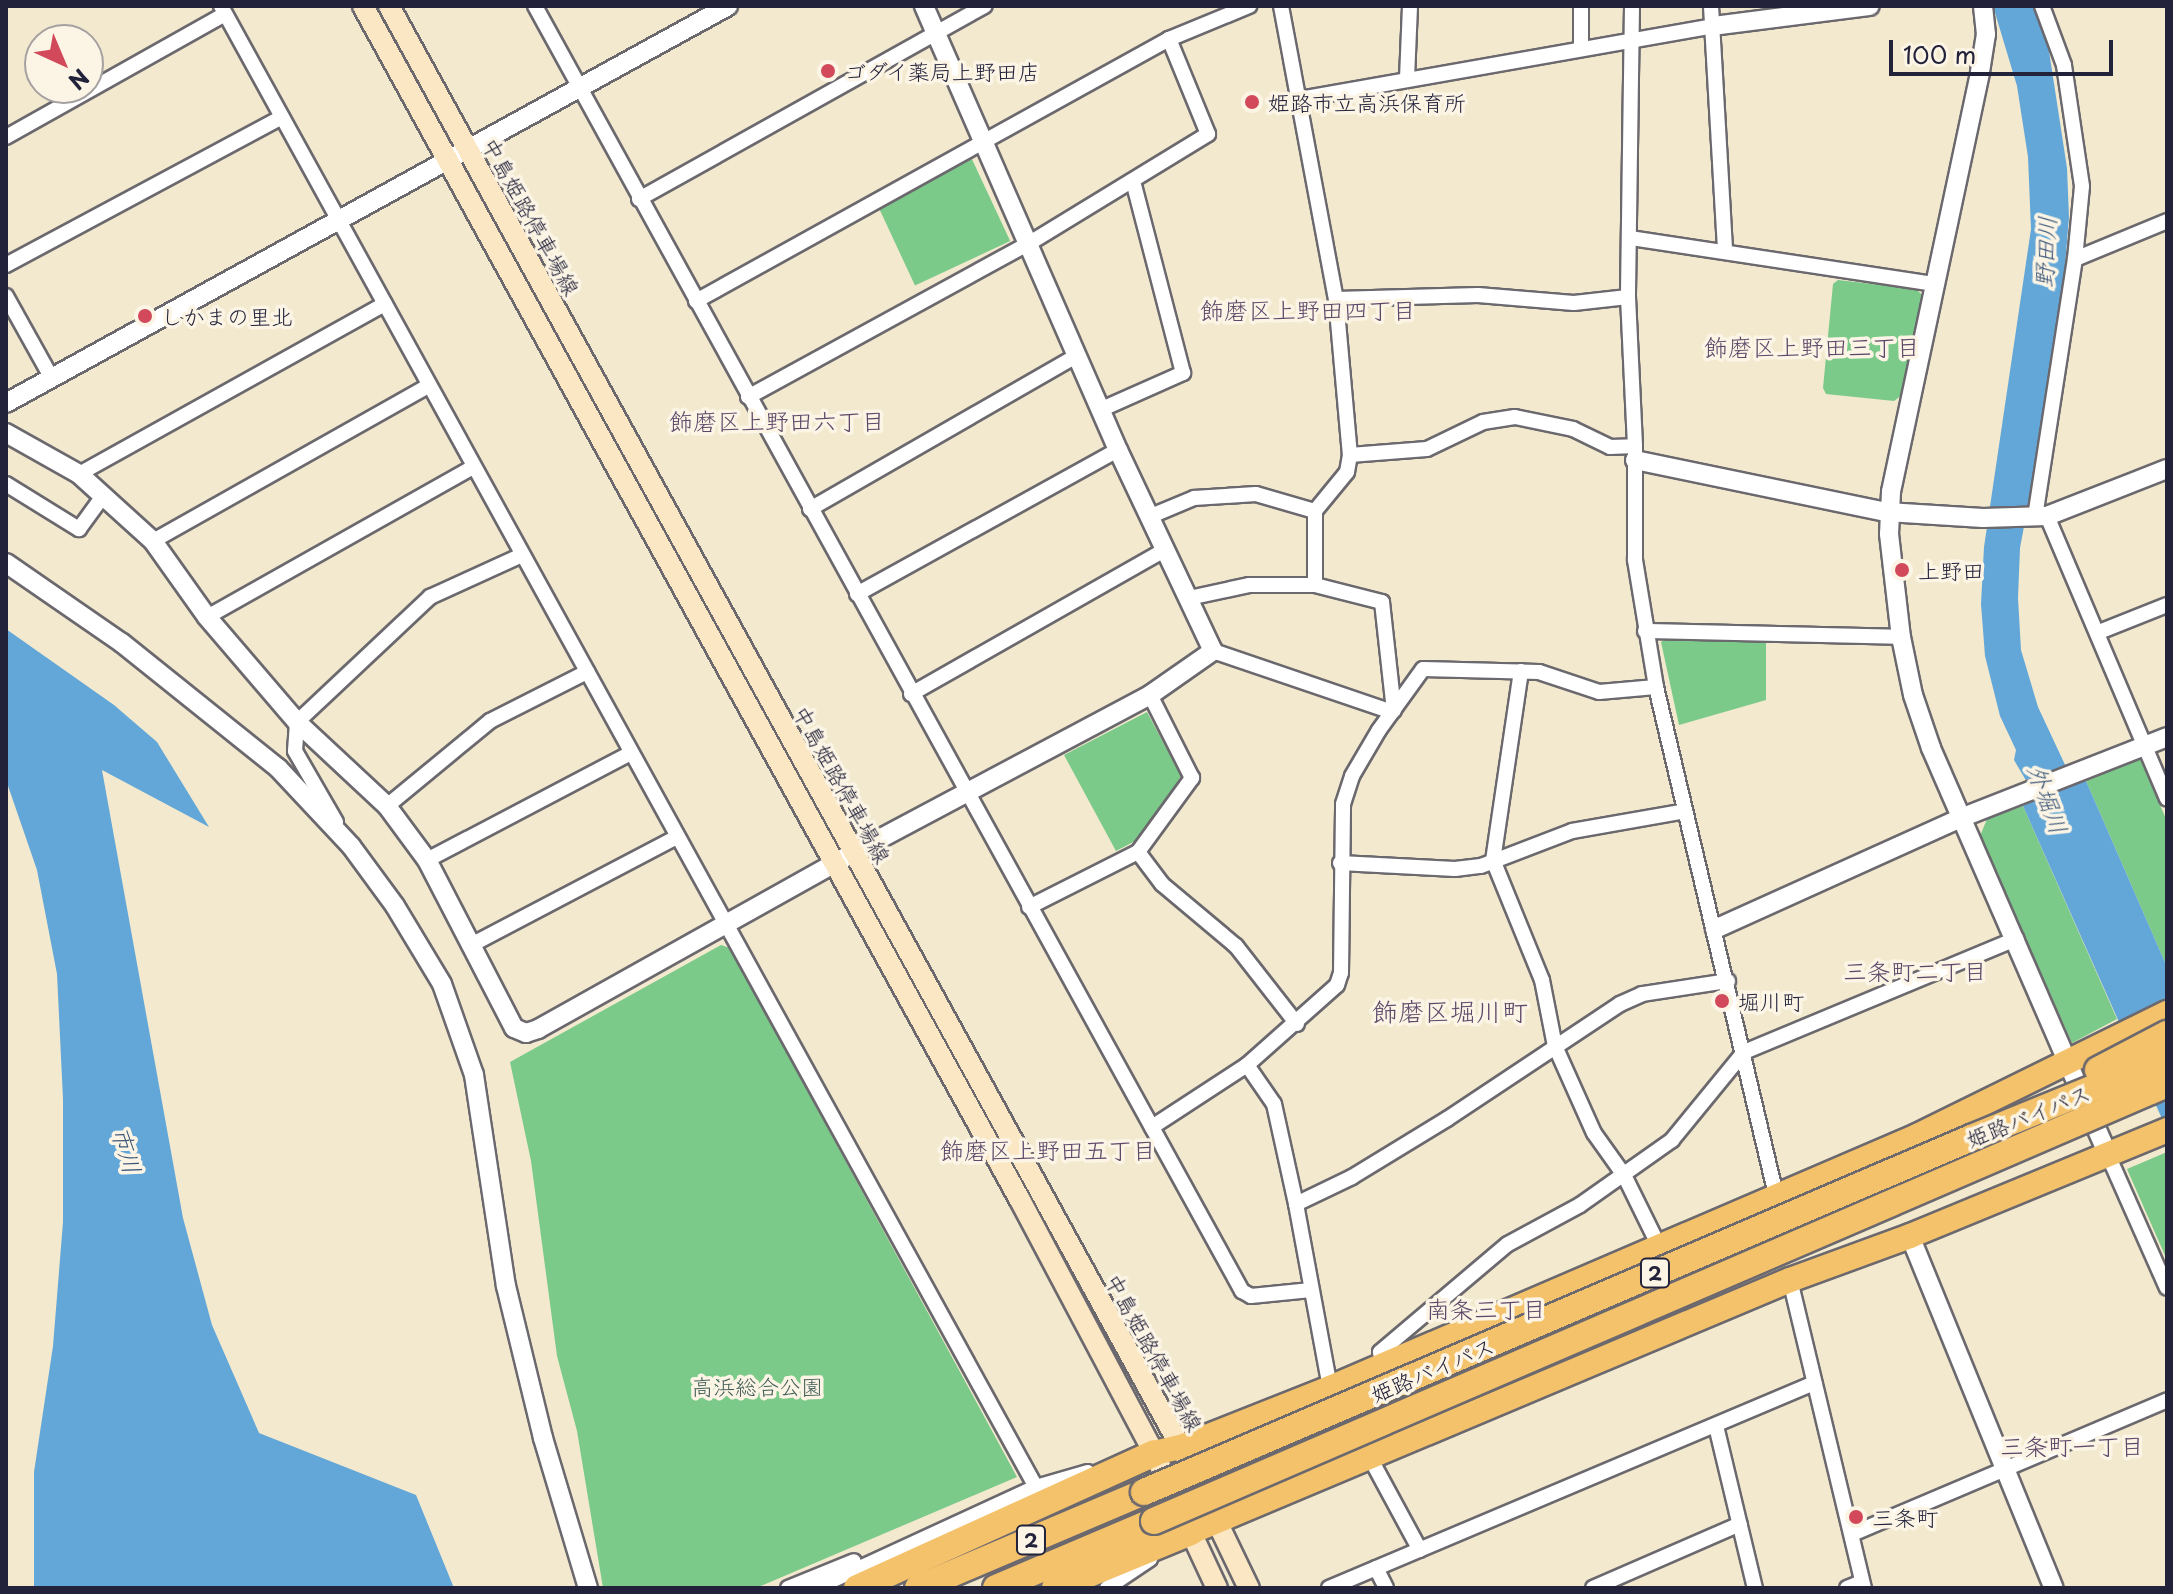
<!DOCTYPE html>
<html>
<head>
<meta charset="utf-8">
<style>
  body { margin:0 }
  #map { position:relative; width:2173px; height:1594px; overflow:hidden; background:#f2e9ce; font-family:"Playpen Sans","Klee One",sans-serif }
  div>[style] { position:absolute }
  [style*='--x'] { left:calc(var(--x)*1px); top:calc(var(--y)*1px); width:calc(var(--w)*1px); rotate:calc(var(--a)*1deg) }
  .green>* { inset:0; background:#7bca8a; transform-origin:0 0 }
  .water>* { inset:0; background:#62a7d8 }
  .roads { filter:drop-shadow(2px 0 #6b686e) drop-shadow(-2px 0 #6b686e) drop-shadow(0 2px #6b686e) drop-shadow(0 -2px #6b686e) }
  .minor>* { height:14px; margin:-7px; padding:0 7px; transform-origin:7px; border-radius:7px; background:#fff }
  .tertiary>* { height:18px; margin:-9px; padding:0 9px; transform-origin:9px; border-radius:9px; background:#fff }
  .secondary>* { height:20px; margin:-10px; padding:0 10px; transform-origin:10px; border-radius:10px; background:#fbe7c3 }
  .trunk>* { height:24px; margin:-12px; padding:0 12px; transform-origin:12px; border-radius:12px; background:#f4c26a }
  .motorway>* { height:26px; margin:-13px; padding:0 13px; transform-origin:13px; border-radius:13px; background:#f4c26a }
  .bridges { filter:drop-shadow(2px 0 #6b686e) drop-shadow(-2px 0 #6b686e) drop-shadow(0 2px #6b686e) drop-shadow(0 -2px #6b686e) }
  .motorway-bridge>* { height:26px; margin:-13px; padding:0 13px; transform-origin:13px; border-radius:13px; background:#f4c26a }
  .dots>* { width:22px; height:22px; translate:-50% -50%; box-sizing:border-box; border:4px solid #fcf5e5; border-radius:50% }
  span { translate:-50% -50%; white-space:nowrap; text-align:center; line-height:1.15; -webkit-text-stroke:7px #fcf5e5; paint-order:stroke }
  .shield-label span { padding:2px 6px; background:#fcf5e5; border:2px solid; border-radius:6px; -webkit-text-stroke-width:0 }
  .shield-label { font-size:20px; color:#22223b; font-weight:700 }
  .poi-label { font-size:22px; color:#22223b }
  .left { translate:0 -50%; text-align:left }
  .street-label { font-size:22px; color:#22223b }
  .park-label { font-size:22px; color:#415d57 }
  .water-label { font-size:24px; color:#3c577a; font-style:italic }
  .neighbourhood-label { font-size:24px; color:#5e486a }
  .quarter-label { font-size:26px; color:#5e486a }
  .frame { position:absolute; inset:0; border:8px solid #22223b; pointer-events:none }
  .north { position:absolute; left:24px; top:24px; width:80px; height:80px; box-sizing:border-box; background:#fcf5e5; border:2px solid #a5a1a1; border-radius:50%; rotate:136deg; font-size:22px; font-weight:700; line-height:32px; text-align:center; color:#22223b }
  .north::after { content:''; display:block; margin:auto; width:28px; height:36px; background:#d1495b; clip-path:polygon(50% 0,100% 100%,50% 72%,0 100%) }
  .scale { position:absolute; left:1889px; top:40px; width:224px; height:36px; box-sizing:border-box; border:4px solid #22223b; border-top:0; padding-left:10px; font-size:24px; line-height:28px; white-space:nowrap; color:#22223b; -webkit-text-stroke:6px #fcf5e5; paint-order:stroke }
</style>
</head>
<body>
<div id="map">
  <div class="green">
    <i style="left:970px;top:155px;width:95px;height:105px;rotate:65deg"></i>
    <i style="clip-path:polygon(1838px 280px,1916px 289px,1922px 295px,1902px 395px,1894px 401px,1826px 394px,1823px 388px,1833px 284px)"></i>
    <i style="clip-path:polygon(1669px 637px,1766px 641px,1766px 700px,1679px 725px,1661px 642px)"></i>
    <i style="clip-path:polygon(1147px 712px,1181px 776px,1143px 837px,1116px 851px,1064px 755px)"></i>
    <i style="clip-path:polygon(2140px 759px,2167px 821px,2167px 967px,2086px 781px)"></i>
    <i style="clip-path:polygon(2023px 806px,2117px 1019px,2072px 1043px,1980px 836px,1987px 819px)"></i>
    <i style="clip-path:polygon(721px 945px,730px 948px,1017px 1477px,756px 1588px,603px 1588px,577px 1431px,557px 1356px,531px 1161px,510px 1062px)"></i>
    <i style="clip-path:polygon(2167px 1152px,2167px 1260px,2127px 1169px)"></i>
  </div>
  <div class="water">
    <i style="clip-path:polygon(1993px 6px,2034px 6px,2049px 51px,2067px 168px,2069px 217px,2059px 339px,2020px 548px,2018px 598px,2021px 650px,2038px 707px,2074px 784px,2086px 781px,2167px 967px,2167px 1130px,2023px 806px,2037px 799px,2014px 760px,2016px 750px,2000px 716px,1985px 656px,1981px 604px,1984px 547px,2031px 229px,2028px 157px,2017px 86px)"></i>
    <i style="clip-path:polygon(6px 629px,114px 705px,157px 742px,209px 827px,102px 770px,183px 1218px,212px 1325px,259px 1433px,416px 1495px,454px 1588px,34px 1588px,34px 1472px,53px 1346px,63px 1222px,63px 1099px,57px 974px,37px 870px,6px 780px)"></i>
  </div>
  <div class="roads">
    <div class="minor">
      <i style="--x:221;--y:6;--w:1690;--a:61.18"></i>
      <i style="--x:535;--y:6;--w:1467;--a:61.18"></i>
      <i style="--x:1242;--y:1291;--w:10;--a:29"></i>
      <i style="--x:1251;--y:1296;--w:60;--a:-5.7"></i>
      <i style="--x:1281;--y:6;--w:298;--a:79.4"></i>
      <i style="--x:1336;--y:299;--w:157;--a:84.9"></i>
      <i style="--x:1350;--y:455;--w:17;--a:100"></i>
      <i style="--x:1347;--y:472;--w:50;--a:129.4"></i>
      <i style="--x:1315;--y:511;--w:74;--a:90"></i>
      <i style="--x:1581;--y:6;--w:42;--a:90"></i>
      <i style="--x:1632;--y:6;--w:291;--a:90.8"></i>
      <i style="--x:1628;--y:297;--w:149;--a:87.3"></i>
      <i style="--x:1635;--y:446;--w:114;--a:90"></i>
      <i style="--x:1635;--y:560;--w:129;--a:80.6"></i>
      <i style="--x:1656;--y:687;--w:522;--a:76.71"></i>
      <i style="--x:1711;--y:6;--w:244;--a:86.7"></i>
      <i style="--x:1407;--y:78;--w:72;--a:-87.6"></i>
      <i style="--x:1300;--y:99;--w:419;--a:-10"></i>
      <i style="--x:6;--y:137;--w:251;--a:-29.3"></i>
      <i style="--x:639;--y:199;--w:396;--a:-29.2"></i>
      <i style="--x:1630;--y:238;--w:308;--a:8.6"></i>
      <i style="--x:2075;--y:259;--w:100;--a:-22.4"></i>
      <i style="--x:6;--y:265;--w:313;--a:-28.2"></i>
      <i style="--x:6;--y:296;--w:93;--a:60.9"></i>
      <i style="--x:1336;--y:299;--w:142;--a:-1.6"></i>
      <i style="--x:1478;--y:295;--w:96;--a:4.8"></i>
      <i style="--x:1574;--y:303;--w:54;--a:-6.3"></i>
      <i style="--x:696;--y:301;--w:541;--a:-28.98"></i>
      <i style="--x:1169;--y:39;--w:87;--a:-22.4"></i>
      <i style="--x:748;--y:397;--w:319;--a:-28.7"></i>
      <i style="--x:1028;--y:244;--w:211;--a:-31.4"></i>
      <i style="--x:1208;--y:134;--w:103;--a:-112.3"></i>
      <i style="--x:1102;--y:409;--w:89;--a:-24"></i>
      <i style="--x:1183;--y:373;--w:198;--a:-104.6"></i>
      <i style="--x:1350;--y:455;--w:77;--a:-4.5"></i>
      <i style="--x:1427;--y:449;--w:62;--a:-25.7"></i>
      <i style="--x:1483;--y:422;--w:32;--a:-9"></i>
      <i style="--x:1515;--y:417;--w:59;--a:11.7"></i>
      <i style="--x:1573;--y:429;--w:41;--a:25.9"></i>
      <i style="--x:1610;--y:447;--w:25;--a:-2"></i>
      <i style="--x:79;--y:474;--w:350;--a:-29.1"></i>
      <i style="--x:6;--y:484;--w:86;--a:31.7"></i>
      <i style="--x:79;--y:529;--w:41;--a:-54"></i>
      <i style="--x:810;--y:509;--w:309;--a:-29.9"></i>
      <i style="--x:1151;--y:516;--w:47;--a:-22.7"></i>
      <i style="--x:1194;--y:498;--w:62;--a:-3.7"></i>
      <i style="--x:1256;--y:494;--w:61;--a:16.1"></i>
      <i style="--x:2047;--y:516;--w:307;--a:67"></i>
      <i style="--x:2035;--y:517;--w:261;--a:-81.2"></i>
      <i style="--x:2075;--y:259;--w:73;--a:-84.5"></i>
      <i style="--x:2082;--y:186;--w:122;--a:-98.5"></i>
      <i style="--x:2064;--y:65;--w:63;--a:-110.4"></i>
      <i style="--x:153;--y:541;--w:316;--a:-29.4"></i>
      <i style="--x:857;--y:594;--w:298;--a:-28.9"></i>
      <i style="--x:1189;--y:598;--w:61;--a:-12.2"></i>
      <i style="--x:1249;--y:585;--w:66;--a:0"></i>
      <i style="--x:1315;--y:585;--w:69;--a:14.2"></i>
      <i style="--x:1382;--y:602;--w:109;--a:83.7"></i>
      <i style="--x:207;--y:617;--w:305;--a:-29.4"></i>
      <i style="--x:1645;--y:631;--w:256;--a:1.3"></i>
      <i style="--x:2099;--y:632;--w:73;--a:-21.7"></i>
      <i style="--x:1213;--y:651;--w:189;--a:18.8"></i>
      <i style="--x:1521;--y:671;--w:191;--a:98.4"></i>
      <i style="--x:1493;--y:860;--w:130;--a:67.8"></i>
      <i style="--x:1542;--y:980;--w:67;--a:78.9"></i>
      <i style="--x:1555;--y:1046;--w:95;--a:65.9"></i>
      <i style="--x:1594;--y:1133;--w:52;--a:54.5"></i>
      <i style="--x:1624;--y:1175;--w:79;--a:63.8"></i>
      <i style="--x:911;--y:694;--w:293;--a:-29.6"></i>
      <i style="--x:387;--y:806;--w:134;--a:-39.5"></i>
      <i style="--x:490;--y:721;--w:109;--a:-26.8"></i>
      <i style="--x:336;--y:822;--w:82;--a:-120"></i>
      <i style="--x:295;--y:751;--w:29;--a:-86"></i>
      <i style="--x:297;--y:722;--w:183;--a:-43.2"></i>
      <i style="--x:430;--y:597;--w:101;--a:-24.5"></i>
      <i style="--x:1138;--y:852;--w:40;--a:53"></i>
      <i style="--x:1162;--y:884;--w:97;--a:40"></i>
      <i style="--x:1236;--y:946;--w:99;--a:52"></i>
      <i style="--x:427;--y:860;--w:230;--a:-27.7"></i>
      <i style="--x:1340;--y:863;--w:115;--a:3"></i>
      <i style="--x:1455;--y:869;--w:26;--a:-7"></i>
      <i style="--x:1481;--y:866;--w:97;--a:-21"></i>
      <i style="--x:1572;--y:831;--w:115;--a:-10"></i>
      <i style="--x:1029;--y:907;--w:122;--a:-26.8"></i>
      <i style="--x:1138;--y:852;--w:92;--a:-53.9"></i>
      <i style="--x:1192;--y:778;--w:93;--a:-116.8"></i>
      <i style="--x:473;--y:944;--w:230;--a:-27.7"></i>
      <i style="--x:1247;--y:1065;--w:47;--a:55.3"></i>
      <i style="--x:1274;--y:1104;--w:102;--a:77.6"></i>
      <i style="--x:1296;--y:1204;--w:187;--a:79.5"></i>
      <i style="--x:1152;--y:1127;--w:113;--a:-33.1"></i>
      <i style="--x:1247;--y:1065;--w:120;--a:-41.6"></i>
      <i style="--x:1337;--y:985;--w:13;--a:-72"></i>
      <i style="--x:1341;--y:973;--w:169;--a:-89.3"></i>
      <i style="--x:1343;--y:804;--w:29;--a:-72"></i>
      <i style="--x:1352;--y:776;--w:53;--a:-59.6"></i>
      <i style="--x:1379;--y:730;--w:75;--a:-54.2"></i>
      <i style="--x:1423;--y:669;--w:116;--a:1.5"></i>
      <i style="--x:1539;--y:672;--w:63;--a:18.4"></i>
      <i style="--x:1599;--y:692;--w:57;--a:-5"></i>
      <i style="--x:2108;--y:1155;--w:145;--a:66.1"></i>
      <i style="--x:1296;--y:1204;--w:62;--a:-25.7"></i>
      <i style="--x:1352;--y:1177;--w:111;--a:-31.4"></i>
      <i style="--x:1447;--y:1119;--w:208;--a:-33.6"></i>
      <i style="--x:1620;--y:1004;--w:24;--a:-24"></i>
      <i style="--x:1642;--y:994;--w:87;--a:-8.6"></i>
      <i style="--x:1790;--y:1280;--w:317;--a:76.5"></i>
      <i style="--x:1383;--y:1365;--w:13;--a:-103"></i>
      <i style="--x:1380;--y:1352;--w:167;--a:-40.2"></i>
      <i style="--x:1508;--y:1244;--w:82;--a:-28.4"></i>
      <i style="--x:1580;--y:1205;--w:113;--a:-35.2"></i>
      <i style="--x:1672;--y:1140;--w:114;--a:-50.7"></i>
      <i style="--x:1744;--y:1052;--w:295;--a:-22.6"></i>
      <i style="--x:1716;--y:1426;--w:167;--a:76.5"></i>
      <i style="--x:1368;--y:1454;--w:109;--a:61.6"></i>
      <i style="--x:1852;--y:1534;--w:342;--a:-23"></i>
      <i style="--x:1376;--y:1568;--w:22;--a:63"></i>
      <i style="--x:788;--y:1588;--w:71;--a:-22.2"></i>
      <i style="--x:816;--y:1588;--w:242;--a:-24.7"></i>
      <i style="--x:1036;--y:1487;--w:54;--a:-16.1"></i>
      <i style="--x:1107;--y:1588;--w:52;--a:-34"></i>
      <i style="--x:1329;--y:1588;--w:527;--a:-22.91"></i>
      <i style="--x:1593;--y:1588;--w:160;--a:-23.5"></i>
      <i style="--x:1847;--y:1588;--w:16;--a:-22"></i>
    </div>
    <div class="tertiary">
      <i style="--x:1983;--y:6;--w:28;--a:84"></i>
      <i style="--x:1986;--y:34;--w:39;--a:99"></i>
      <i style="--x:1980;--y:73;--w:428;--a:102"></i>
      <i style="--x:1891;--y:492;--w:42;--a:92.7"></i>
      <i style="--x:1889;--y:534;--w:104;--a:83.4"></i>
      <i style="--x:1901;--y:637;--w:59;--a:78.3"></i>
      <i style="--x:1913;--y:695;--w:56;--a:71.2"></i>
      <i style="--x:1931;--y:748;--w:444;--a:66.5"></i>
      <i style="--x:1713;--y:26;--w:158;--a:-7.3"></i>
      <i style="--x:6;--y:403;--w:824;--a:-28.8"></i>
      <i style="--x:6;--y:433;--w:84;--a:29.3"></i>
      <i style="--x:79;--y:474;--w:100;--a:42.2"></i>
      <i style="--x:153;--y:541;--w:93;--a:54.6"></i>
      <i style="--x:207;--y:617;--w:138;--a:49.4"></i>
      <i style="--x:297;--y:722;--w:123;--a:43"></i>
      <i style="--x:387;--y:806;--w:67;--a:53.5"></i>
      <i style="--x:427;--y:860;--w:189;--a:62.6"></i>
      <i style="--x:514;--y:1028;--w:13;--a:23"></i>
      <i style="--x:526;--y:1033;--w:13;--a:-18"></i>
      <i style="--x:538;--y:1029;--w:361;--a:-29.2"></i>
      <i style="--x:853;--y:853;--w:336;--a:-28"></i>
      <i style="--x:1150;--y:695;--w:77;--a:-34.9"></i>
      <i style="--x:1213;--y:651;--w:222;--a:-115.3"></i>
      <i style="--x:1118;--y:450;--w:485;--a:-113.6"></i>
      <i style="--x:1635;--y:460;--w:257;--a:11.7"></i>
      <i style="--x:1887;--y:512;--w:96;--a:3.6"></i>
      <i style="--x:1983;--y:518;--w:64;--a:-1.8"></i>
      <i style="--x:2047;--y:516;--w:129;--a:-21.4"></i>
      <i style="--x:6;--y:563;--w:141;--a:34.6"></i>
      <i style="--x:122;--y:643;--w:200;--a:38.7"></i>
      <i style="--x:278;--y:768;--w:107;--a:46.9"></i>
      <i style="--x:351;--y:846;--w:74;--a:53.7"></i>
      <i style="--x:395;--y:906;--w:91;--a:58.9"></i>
      <i style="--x:442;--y:984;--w:96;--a:70.6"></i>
      <i style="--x:474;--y:1075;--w:213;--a:81.4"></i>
      <i style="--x:506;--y:1286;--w:156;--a:76.3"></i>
      <i style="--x:543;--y:1438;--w:157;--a:73.3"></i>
      <i style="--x:1715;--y:929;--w:272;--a:-24.3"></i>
      <i style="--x:1963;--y:817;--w:219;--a:-21.4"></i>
      <i style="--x:1910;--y:1236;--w:380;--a:67.8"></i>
    </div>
    <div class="secondary">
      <i style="--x:363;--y:6;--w:1363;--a:61.18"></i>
      <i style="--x:1020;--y:1200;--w:286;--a:62.1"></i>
      <i style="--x:1154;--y:1453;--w:149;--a:65"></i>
      <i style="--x:389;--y:6;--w:1644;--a:61.21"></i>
      <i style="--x:1181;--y:1447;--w:157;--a:64.3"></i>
    </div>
    <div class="trunk">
      <i style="--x:1154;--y:1453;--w:28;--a:-13"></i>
      <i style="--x:1181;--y:1447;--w:160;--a:-21.6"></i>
      <i style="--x:1330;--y:1388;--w:639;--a:-23.23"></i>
      <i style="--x:1917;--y:1136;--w:279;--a:-26.2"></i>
      <i style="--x:1191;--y:1532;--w:650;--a:-22.82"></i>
      <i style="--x:1790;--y:1280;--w:128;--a:-20.1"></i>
      <i style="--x:1910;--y:1236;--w:278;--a:-22.4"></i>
    </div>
    <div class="motorway">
      <i style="--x:857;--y:1588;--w:326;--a:-24.4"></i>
      <i style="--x:918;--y:1588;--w:246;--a:-23"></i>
      <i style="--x:996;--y:1588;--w:172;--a:-23"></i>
      <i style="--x:1055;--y:1588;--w:147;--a:-22.4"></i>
    </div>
  </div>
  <div class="bridges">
    <div class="motorway-bridge">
      <i style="--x:2098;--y:1070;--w:78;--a:-27.6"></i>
      <i style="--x:1144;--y:1492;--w:900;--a:-23.17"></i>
      <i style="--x:1971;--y:1138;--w:212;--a:-22.2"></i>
      <i style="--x:1154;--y:1521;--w:1103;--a:-23.33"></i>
    </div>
  </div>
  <div class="dots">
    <i style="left:828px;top:71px;background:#d1495b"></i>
    <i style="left:1252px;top:102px;background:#d1495b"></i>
    <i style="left:145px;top:316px;background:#d1495b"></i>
    <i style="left:1902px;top:570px;background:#d1495b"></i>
    <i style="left:1722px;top:1001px;background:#d1495b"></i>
    <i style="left:1856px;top:1517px;background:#d1495b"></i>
  </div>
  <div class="shield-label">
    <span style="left:1655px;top:1273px">2</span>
    <span style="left:1031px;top:1540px">2</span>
  </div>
  <div class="poi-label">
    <span class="left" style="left:844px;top:71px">ゴダイ薬局上野田店</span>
    <span class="left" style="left:1268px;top:102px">姫路市立高浜保育所</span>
    <span class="left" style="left:161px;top:316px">しかまの里北</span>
    <span class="left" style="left:1918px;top:570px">上野田</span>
    <span class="left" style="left:1738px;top:1001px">堀川町</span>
    <span class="left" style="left:1872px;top:1517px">三条町</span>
  </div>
  <div class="street-label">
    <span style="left:532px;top:216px;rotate:61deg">中島姫路停車場線</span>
    <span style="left:843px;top:784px;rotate:61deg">中島姫路停車場線</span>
    <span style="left:2028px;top:1115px;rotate:-22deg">姫路バイパス</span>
    <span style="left:1155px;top:1352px;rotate:61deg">中島姫路停車場線</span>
    <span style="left:1432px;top:1369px;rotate:-23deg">姫路バイパス</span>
  </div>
  <div class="park-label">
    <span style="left:757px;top:1386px">高浜総合公園</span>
  </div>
  <div class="water-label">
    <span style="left:2045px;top:252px;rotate:-87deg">野田川</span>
    <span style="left:2048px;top:799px;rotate:70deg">外堀川</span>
    <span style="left:127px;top:1150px;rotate:74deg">市川</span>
  </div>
  <div class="neighbourhood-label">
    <span style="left:1308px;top:310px">飾磨区上野田四丁目</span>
    <span style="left:1812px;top:347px">飾磨区上野田三丁目</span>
    <span style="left:777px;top:421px">飾磨区上野田六丁目</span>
    <span style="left:1915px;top:971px">三条町二丁目</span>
    <span style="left:1048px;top:1150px">飾磨区上野田五丁目</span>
    <span style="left:1486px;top:1309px">南条三丁目</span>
    <span style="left:2072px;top:1446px">三条町一丁目</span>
  </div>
  <div class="quarter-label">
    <span style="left:1450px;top:1011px">飾磨区堀川町</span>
  </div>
  <div class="frame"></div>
  <div class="north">N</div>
  <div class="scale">100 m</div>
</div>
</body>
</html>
